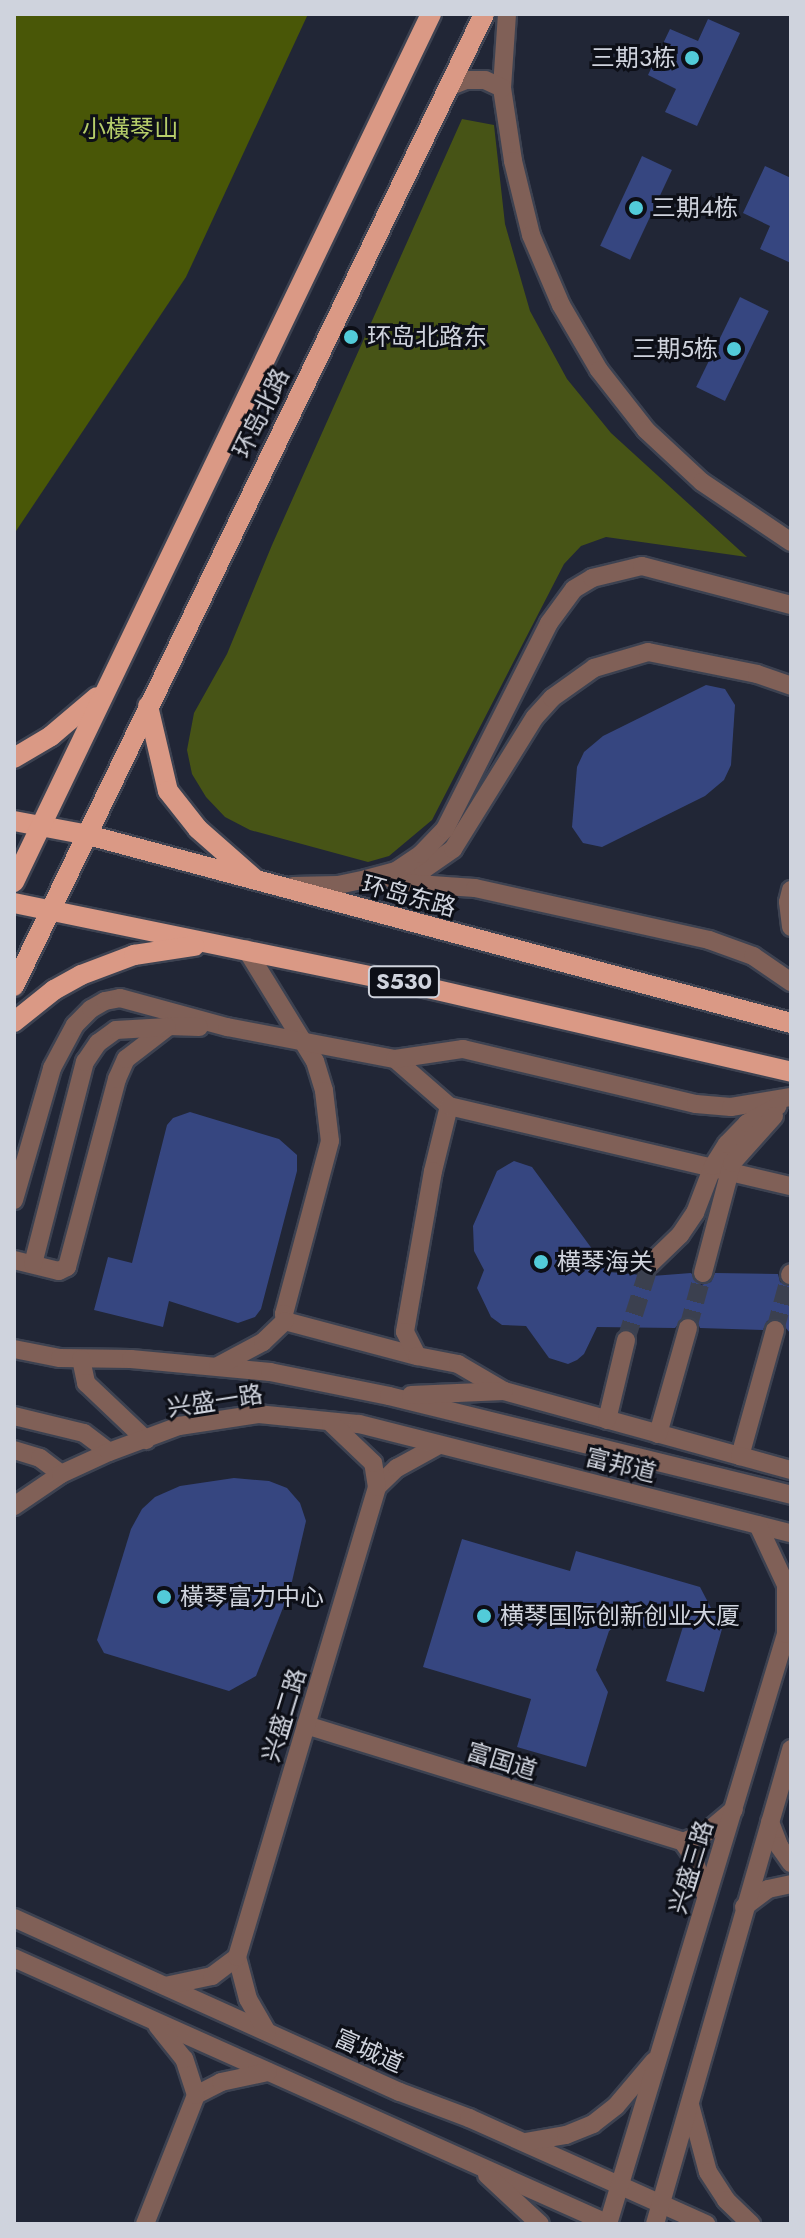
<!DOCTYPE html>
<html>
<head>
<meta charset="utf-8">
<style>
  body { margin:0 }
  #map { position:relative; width:805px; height:2238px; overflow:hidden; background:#212636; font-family:Jost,"Noto Sans SC",sans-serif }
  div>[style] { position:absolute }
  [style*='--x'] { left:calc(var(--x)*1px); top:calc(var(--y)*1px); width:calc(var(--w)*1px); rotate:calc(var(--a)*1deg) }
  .green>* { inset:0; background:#475416 }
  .forest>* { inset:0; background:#495707 }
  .building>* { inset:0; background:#364680; transform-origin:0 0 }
  .minor-tunnel>* { height:18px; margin-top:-9px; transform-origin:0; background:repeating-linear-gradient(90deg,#3b404f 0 18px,transparent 0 27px) }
  .roads { filter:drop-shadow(2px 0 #3d4251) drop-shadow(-2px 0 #3d4251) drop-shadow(0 2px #3d4251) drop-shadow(0 -2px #3d4251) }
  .minor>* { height:18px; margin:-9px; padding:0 9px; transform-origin:9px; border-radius:9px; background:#806057 }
  .major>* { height:20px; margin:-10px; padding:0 10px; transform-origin:10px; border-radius:10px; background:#da9985 }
  .dots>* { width:22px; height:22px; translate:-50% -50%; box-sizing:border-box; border:4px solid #0d0f17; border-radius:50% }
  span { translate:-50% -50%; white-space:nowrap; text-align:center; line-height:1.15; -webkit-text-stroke:6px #0d0f17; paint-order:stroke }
  .shield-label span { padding:2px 6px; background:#0d0f17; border:2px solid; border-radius:6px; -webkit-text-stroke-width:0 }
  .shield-label { font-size:22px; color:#cfd3dd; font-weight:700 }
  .poi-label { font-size:24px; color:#cfd3dd }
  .right { translate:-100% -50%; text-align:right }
  .left { translate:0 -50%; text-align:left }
  .park-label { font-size:24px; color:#b6cd6a }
  .street-label { font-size:24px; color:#cfd3dd }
  .frame { position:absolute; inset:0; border:16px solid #cfd3dd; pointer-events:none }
</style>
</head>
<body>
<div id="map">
  <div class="green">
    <i style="clip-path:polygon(462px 119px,494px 125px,505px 224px,530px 311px,567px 379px,611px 433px,747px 557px,606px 537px,581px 546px,564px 564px,432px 820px,389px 856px,368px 862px,250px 830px,225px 817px,206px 797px,192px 774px,187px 750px,194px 713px,227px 654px,272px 545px)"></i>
  </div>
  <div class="forest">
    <i style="clip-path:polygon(14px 14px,308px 14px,186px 277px,14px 534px)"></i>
  </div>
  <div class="building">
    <i style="clip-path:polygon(708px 19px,740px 33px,697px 126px,665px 112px,676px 89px,648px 75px,670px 29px,698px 41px)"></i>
    <i style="left:642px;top:156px;width:33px;height:99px;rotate:25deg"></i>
    <i style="clip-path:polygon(765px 166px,791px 178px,791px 263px,760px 249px,770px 226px,743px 213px)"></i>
    <i style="left:740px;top:297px;width:32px;height:100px;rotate:26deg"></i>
    <i style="clip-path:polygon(706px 685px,725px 689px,735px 705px,731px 765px,724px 780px,705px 796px,602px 847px,583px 843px,572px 827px,577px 767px,584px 752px,603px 736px)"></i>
    <i style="clip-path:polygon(190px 1112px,279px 1139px,297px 1155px,297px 1171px,261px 1309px,255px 1317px,238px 1323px,169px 1301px,163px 1327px,94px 1310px,108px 1257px,132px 1263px,167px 1125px,173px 1118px)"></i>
    <i style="clip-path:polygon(514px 1161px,532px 1167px,609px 1272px,652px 1276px,691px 1273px,701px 1285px,711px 1282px,715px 1273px,778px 1274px,780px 1282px,791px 1287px,791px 1334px,777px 1318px,767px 1321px,763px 1330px,700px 1328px,696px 1319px,686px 1316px,675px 1328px,597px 1327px,584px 1354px,577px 1360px,568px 1364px,549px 1358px,526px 1326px,502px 1325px,491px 1317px,477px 1288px,484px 1270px,474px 1251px,473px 1226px,497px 1171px)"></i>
    <i style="clip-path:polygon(234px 1478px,269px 1481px,287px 1488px,300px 1503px,306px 1521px,290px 1590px,256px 1676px,229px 1691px,104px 1653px,97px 1640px,131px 1529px,142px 1509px,155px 1497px,180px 1486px)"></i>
    <i style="clip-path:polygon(462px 1539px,570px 1571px,576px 1551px,700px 1587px,722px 1629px,704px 1692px,666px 1681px,686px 1617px,647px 1628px,618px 1624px,609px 1631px,596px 1670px,608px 1692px,586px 1767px,517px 1747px,531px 1699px,423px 1667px)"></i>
  </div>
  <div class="minor-tunnel">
    <i style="--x:688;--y:1328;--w:57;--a:-74.7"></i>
    <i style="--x:775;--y:1330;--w:57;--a:-74.7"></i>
    <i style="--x:626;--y:1340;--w:80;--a:-72.5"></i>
  </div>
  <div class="roads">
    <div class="minor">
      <i style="--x:507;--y:14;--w:74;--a:93.9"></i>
      <i style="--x:502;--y:88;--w:74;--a:81.4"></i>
      <i style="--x:513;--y:161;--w:76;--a:76.3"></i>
      <i style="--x:531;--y:235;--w:76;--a:66.8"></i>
      <i style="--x:561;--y:305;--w:75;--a:59.7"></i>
      <i style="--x:599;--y:370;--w:76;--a:51.9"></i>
      <i style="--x:646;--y:430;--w:76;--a:42.9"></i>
      <i style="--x:702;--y:482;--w:107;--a:34"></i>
      <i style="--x:448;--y:87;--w:19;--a:-21"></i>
      <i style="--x:466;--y:80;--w:19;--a:0"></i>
      <i style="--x:485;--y:80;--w:19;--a:25"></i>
      <i style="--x:393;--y:880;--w:32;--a:-18"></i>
      <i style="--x:423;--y:870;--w:37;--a:-35"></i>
      <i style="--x:453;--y:849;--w:155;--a:-58.2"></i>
      <i style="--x:535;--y:717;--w:25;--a:-48"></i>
      <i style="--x:552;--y:698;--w:52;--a:-35.5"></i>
      <i style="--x:594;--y:668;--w:56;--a:-16.5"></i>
      <i style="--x:648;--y:652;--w:111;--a:11.4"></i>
      <i style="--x:757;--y:674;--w:36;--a:19"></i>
      <i style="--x:403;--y:883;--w:72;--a:4"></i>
      <i style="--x:475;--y:888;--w:240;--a:12.5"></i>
      <i style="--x:709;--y:940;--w:47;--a:20"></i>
      <i style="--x:753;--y:956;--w:46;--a:34.4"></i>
      <i style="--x:293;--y:886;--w:45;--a:-1.3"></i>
      <i style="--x:338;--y:885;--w:29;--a:-12"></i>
      <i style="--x:366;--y:879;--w:31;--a:-15"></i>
      <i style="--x:396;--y:871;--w:30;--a:-34"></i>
      <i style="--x:421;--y:854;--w:35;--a:-46"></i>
      <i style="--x:445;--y:829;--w:231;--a:-63.2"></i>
      <i style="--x:549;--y:623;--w:42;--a:-53.7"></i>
      <i style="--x:574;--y:589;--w:21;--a:-31"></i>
      <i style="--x:592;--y:578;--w:51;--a:-13.5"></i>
      <i style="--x:642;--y:566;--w:154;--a:14.7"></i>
      <i style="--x:791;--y:890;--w:12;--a:104"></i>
      <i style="--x:788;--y:902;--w:25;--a:83"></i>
      <i style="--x:246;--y:949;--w:132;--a:58.4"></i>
      <i style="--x:315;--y:1061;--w:31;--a:73"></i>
      <i style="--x:324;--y:1091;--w:50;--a:83.2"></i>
      <i style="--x:330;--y:1141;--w:179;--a:104.9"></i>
      <i style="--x:284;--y:1314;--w:7;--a:82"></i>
      <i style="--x:285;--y:1321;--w:137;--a:14.9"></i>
      <i style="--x:395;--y:1059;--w:72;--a:41"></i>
      <i style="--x:449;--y:1106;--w:67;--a:103.8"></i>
      <i style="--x:433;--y:1171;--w:163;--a:99.9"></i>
      <i style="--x:405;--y:1332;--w:27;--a:63"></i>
      <i style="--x:417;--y:1356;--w:42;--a:11"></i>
      <i style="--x:458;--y:1364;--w:53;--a:30.4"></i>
      <i style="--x:504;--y:1391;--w:245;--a:15.4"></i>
      <i style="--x:449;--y:1106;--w:351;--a:13.2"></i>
      <i style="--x:14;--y:1200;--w:137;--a:-73.9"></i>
      <i style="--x:52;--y:1068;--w:49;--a:-61.9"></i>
      <i style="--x:75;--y:1025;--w:23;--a:-45"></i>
      <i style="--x:91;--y:1009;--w:16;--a:-30"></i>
      <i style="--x:105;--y:1001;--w:15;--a:-11"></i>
      <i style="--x:120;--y:998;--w:111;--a:15.2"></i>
      <i style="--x:227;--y:1027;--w:171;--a:10.8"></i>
      <i style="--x:395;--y:1059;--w:69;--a:-8.4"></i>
      <i style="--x:463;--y:1049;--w:239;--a:13.3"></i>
      <i style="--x:696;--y:1104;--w:35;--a:5"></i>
      <i style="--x:731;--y:1107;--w:61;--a:-9.5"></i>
      <i style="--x:14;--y:1260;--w:46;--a:13.7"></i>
      <i style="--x:59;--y:1271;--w:9;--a:-27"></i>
      <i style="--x:67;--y:1267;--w:195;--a:-75.1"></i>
      <i style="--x:117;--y:1079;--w:22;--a:-66"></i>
      <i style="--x:126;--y:1059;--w:54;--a:-37.5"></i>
      <i style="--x:169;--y:1026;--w:30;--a:2"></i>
      <i style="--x:33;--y:1264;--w:209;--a:-75.6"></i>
      <i style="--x:85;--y:1062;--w:23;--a:-56"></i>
      <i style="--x:98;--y:1043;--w:22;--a:-36"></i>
      <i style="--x:116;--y:1030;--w:51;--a:-3.4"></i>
      <i style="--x:650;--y:1264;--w:42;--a:-44"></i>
      <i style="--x:680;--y:1235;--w:27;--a:-56"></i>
      <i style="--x:695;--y:1213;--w:50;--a:-69"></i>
      <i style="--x:713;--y:1166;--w:26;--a:-58"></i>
      <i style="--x:727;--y:1144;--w:29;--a:-46"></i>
      <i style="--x:747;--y:1123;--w:35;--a:-29"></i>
      <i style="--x:703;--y:1273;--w:114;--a:-75.2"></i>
      <i style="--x:732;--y:1163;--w:63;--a:-48.2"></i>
      <i style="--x:790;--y:1275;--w:2;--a:-63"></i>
      <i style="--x:775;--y:1330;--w:131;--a:105.5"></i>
      <i style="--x:740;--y:1456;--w:53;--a:15.4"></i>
      <i style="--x:14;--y:1349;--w:47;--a:11.1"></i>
      <i style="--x:60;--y:1358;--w:71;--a:0.8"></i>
      <i style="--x:131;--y:1359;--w:140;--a:5.3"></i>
      <i style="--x:270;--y:1372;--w:121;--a:11.4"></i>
      <i style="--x:389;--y:1396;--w:414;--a:13.8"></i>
      <i style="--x:81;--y:1359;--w:25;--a:78"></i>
      <i style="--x:86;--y:1383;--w:83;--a:43.5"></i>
      <i style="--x:218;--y:1366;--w:51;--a:-28.1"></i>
      <i style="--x:263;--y:1342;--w:30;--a:-44"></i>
      <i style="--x:411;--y:1395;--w:93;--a:-2.5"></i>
      <i style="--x:14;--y:1416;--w:72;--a:13.7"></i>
      <i style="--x:84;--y:1433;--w:31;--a:37"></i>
      <i style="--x:607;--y:1420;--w:82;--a:-76.6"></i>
      <i style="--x:658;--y:1434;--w:110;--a:-74.2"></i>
      <i style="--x:14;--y:1450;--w:27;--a:17"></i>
      <i style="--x:40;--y:1458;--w:26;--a:37"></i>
      <i style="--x:377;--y:1487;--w:28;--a:-44"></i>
      <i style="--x:397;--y:1468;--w:48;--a:-28.7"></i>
      <i style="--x:14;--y:1506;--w:57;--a:-34.2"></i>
      <i style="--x:61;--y:1474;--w:53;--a:-24.6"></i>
      <i style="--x:109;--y:1452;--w:75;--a:-20.4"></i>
      <i style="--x:179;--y:1426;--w:80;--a:-8.6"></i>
      <i style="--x:258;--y:1414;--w:101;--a:5.7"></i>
      <i style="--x:359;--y:1424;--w:446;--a:14.2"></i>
      <i style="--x:306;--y:1725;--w:395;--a:17.2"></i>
      <i style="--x:770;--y:1822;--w:26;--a:69"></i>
      <i style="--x:779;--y:1846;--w:21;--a:55"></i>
      <i style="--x:706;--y:1896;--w:40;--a:-108"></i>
      <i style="--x:694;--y:1858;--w:19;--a:-125"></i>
      <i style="--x:683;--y:1842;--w:26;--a:-23"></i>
      <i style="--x:707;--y:1832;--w:35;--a:-40"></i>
      <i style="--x:744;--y:1907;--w:30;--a:-37"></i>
      <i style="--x:768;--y:1889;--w:24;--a:-12"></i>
      <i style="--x:14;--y:1918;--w:423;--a:24.3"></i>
      <i style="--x:400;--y:2092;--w:74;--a:20.6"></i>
      <i style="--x:469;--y:2118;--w:260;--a:24.1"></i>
      <i style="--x:237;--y:1957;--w:43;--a:75.3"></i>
      <i style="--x:248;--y:1999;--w:38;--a:60"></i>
      <i style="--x:14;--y:1958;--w:652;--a:24.09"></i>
      <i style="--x:165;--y:1986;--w:48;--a:-12"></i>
      <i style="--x:212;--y:1976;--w:31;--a:-37"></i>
      <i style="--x:237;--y:1957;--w:490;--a:-73.4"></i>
      <i style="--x:377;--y:1487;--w:24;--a:-99"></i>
      <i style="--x:373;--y:1463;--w:58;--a:-136.4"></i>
      <i style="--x:196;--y:2095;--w:28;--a:-27"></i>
      <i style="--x:221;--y:2082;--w:48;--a:-12"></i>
      <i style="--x:690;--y:2105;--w:69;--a:75"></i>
      <i style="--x:708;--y:2172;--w:33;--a:57"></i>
      <i style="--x:726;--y:2200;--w:35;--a:44"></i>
      <i style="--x:525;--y:2142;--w:42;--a:-9.7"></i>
      <i style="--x:566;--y:2135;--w:29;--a:-22"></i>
      <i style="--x:593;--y:2124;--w:29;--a:-38"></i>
      <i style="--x:616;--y:2106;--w:59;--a:-49.8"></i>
      <i style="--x:487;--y:2175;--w:72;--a:42.8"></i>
      <i style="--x:145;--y:2224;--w:139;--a:-68.4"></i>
      <i style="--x:196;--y:2095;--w:38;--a:-108"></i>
      <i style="--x:184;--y:2059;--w:43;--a:-128.5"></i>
      <i style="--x:608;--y:2224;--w:616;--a:-73.21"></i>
      <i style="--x:786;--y:1634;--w:49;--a:-90"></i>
      <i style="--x:786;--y:1585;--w:66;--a:-115"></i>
      <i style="--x:655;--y:2224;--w:494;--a:-74"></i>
    </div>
    <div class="major">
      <i style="--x:148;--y:706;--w:87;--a:76.8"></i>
      <i style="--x:168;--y:791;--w:48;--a:51.7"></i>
      <i style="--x:198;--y:829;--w:76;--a:41.3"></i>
      <i style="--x:14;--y:758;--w:43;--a:-30.7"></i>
      <i style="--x:51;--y:736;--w:60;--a:-40.3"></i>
      <i style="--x:14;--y:821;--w:75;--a:10.7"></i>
      <i style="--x:88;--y:835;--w:728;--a:14.97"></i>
      <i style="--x:14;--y:882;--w:963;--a:-64.34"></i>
      <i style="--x:14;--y:903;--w:409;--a:11.6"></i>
      <i style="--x:415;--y:985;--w:386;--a:13"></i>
      <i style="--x:14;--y:986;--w:1080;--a:-64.19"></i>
      <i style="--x:14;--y:1022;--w:51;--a:-38.7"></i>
      <i style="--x:54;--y:990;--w:31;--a:-29"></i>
      <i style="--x:81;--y:975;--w:57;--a:-20.7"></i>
      <i style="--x:134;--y:955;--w:61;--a:-8.5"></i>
    </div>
  </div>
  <div class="dots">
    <i style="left:692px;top:58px;background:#52cbd9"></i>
    <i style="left:636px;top:208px;background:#52cbd9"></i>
    <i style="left:351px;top:337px;background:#52cbd9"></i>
    <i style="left:734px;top:349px;background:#52cbd9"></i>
    <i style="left:541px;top:1262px;background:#52cbd9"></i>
    <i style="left:164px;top:1597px;background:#52cbd9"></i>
    <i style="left:484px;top:1616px;background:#52cbd9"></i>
  </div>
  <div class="shield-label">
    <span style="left:404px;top:982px">S530</span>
  </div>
  <div class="poi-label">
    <span class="right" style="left:676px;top:58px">三期3栋</span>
    <span class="left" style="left:652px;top:208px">三期4栋</span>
    <span class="left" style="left:367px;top:337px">环岛北路东</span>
    <span class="right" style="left:718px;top:349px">三期5栋</span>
    <span class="left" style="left:557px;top:1262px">横琴海关</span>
    <span class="left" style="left:180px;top:1597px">橫琴富力中心</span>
    <span class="left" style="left:500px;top:1616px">横琴国际创新创业大厦</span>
  </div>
  <div class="park-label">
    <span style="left:130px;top:129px">小橫琴山</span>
  </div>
  <div class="street-label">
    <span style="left:261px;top:413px;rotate:-64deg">环岛北路</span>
    <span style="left:409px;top:896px;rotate:15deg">环岛东路</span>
    <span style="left:215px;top:1401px;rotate:-9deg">兴盛一路</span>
    <span style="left:621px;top:1465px;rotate:14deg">富邦道</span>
    <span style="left:284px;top:1715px;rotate:-73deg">兴盛二路</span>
    <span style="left:502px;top:1761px;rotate:17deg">富国道</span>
    <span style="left:691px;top:1867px;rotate:-73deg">兴盛三路</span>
    <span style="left:369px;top:2051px;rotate:24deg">富城道</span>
  </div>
  <div class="frame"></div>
</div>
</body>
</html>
